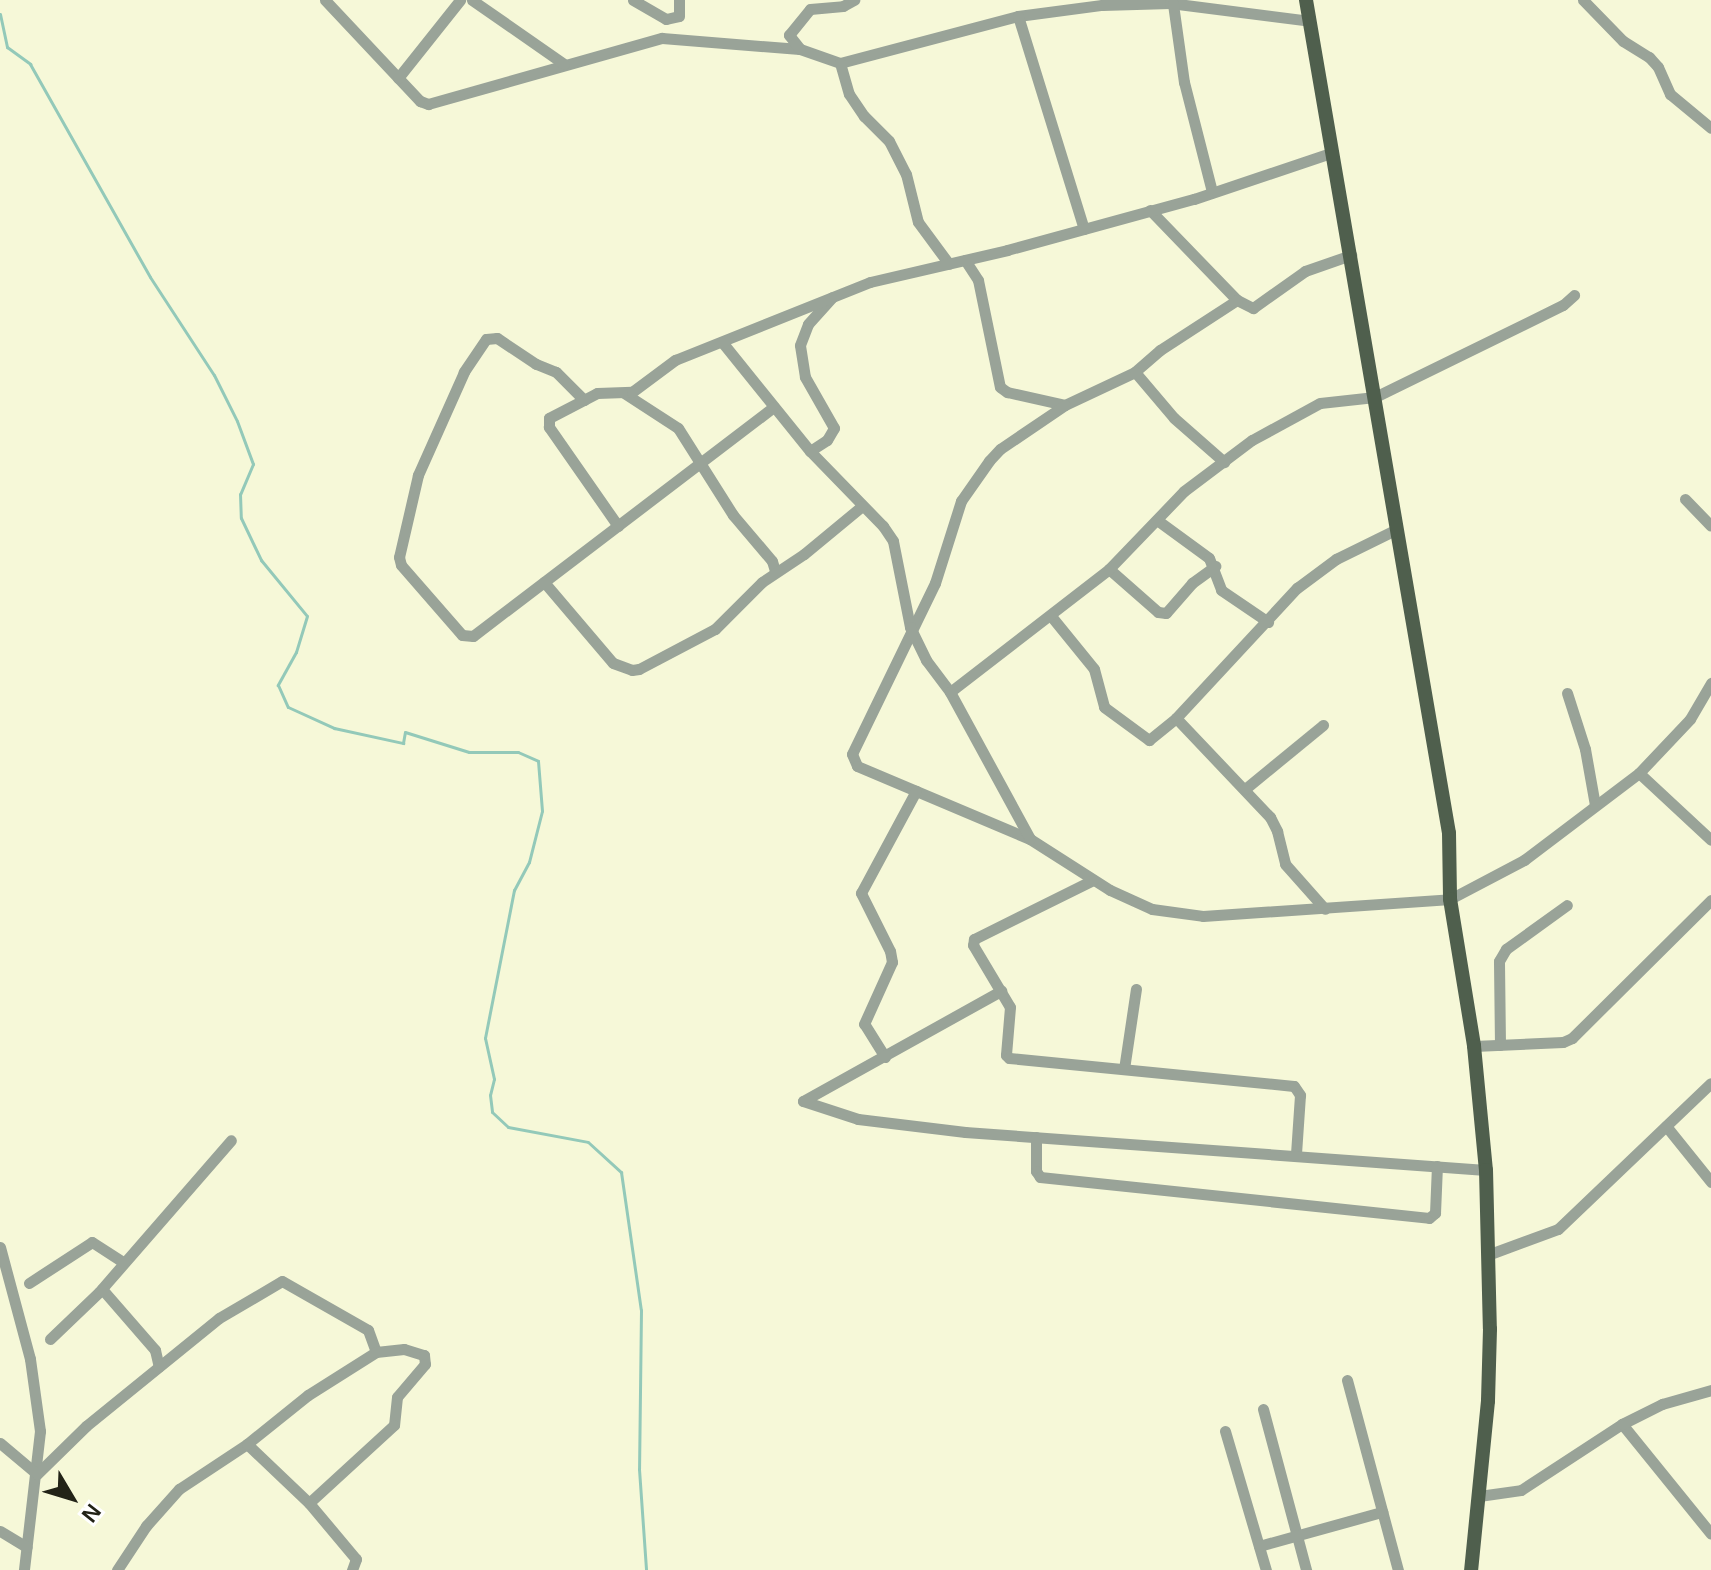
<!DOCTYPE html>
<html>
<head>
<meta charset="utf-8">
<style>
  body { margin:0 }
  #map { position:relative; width:1711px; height:1570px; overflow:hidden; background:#f6f8d8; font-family:Helvetica,sans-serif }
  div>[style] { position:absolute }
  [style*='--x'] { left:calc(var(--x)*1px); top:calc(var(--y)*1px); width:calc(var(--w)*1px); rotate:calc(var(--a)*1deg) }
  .stream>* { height:3px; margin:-1.5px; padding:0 1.5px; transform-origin:1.5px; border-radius:1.5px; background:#93c9b9 }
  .minor>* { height:11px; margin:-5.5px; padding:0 5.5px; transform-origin:5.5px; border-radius:5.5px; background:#99a398 }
  .major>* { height:14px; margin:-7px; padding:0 7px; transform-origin:7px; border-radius:7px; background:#4f5f4d }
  span { translate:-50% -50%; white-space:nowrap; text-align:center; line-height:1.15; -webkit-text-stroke:6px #fff; paint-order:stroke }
  .north { position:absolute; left:32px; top:1458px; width:80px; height:80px; -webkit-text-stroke:6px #fff; paint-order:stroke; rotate:128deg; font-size:22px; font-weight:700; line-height:32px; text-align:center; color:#222317 }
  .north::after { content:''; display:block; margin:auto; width:28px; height:36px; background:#222317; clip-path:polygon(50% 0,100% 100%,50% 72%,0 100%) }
</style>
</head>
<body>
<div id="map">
  <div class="stream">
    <i style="--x:0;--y:14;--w:34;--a:78"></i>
    <i style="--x:7;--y:47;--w:29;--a:36"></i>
    <i style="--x:30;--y:64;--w:244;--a:60.6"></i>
    <i style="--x:150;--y:277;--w:117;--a:56.9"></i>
    <i style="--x:214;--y:375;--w:51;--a:63.4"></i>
    <i style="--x:237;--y:421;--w:46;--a:69.6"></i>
    <i style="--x:253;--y:464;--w:33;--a:113"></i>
    <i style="--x:240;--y:494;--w:24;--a:88"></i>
    <i style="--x:241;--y:518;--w:47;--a:64.5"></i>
    <i style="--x:261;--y:560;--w:72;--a:50.6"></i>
    <i style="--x:307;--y:616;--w:38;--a:107"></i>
    <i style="--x:296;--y:652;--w:38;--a:119"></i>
    <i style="--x:278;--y:685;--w:24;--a:66"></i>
    <i style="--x:288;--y:707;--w:51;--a:24.5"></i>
    <i style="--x:334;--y:728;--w:71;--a:12.3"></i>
    <i style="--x:403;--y:743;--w:11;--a:-80"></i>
    <i style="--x:405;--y:732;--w:67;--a:17.4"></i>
    <i style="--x:469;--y:752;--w:49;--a:0"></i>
    <i style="--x:518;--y:752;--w:22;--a:24"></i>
    <i style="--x:538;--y:761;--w:50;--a:85.4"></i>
    <i style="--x:542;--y:811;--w:53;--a:104.3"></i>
    <i style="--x:529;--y:862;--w:32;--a:118"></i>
    <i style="--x:514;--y:890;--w:151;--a:101.1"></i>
    <i style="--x:485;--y:1038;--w:42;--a:77.6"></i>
    <i style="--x:494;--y:1079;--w:16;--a:104"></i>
    <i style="--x:490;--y:1095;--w:17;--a:83"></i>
    <i style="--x:492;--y:1112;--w:22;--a:43"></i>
    <i style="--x:508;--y:1127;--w:81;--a:10.6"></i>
    <i style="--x:588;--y:1142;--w:45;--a:42.3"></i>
    <i style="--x:621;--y:1172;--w:139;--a:81.8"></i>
    <i style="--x:641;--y:1310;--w:159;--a:90.7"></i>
    <i style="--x:639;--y:1469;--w:101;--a:86"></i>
  </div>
  <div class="minor">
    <i style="--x:325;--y:0;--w:139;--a:46.8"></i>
    <i style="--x:420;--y:101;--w:9;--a:21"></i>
    <i style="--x:428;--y:104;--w:243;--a:-15.8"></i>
    <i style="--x:662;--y:38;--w:138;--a:4.6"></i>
    <i style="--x:800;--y:49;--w:42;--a:19.3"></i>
    <i style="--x:840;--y:63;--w:184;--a:-14.8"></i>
    <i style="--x:1018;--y:16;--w:85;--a:-7.5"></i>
    <i style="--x:1102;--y:5;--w:68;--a:-1.7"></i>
    <i style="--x:1170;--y:3;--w:141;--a:7.3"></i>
    <i style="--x:472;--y:0;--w:112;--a:34.8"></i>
    <i style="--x:633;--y:0;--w:38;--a:30"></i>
    <i style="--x:666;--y:19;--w:13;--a:-13"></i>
    <i style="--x:679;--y:16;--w:16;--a:-90"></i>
    <i style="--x:1583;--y:0;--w:57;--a:45.7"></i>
    <i style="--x:1623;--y:41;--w:31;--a:32"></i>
    <i style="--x:1649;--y:57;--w:13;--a:48"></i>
    <i style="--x:1658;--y:67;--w:30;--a:66"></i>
    <i style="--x:1670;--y:94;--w:53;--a:39.7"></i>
    <i style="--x:1173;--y:4;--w:79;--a:82"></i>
    <i style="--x:1184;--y:82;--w:114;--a:75.7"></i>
    <i style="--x:1018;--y:16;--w:223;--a:72.8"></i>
    <i style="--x:800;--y:49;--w:18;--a:-128"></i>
    <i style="--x:789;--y:35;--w:33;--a:-51"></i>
    <i style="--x:810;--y:9;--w:33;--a:-5"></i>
    <i style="--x:843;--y:6;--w:13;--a:-29"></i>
    <i style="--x:840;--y:63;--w:32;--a:74"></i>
    <i style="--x:849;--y:94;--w:27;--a:56"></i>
    <i style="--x:864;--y:116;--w:35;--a:45"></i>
    <i style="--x:889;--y:141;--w:37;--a:63"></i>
    <i style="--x:906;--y:174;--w:49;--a:76"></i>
    <i style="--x:918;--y:222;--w:52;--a:53.6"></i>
    <i style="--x:398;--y:78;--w:100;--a:-51.5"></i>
    <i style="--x:1150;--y:210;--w:125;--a:46"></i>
    <i style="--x:1237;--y:300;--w:18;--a:27"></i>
    <i style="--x:1253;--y:308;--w:64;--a:-35.4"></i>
    <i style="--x:1305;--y:271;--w:49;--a:-19.2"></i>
    <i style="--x:965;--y:260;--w:24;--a:57"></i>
    <i style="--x:978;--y:280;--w:109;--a:78.4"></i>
    <i style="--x:1000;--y:387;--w:9;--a:36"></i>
    <i style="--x:1007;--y:392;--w:59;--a:12.6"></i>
    <i style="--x:1237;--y:300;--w:92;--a:147"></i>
    <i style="--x:1160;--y:350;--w:33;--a:139"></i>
    <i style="--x:1135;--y:372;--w:77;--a:154.8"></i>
    <i style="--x:1065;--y:405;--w:78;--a:145.9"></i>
    <i style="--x:1000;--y:449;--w:16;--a:133"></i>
    <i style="--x:989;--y:461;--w:49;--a:125"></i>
    <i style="--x:961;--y:501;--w:86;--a:107.6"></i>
    <i style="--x:935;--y:583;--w:190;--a:115.9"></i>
    <i style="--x:852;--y:754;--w:13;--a:67"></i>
    <i style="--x:857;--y:766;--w:188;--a:22.9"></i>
    <i style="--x:1030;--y:839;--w:95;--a:32.5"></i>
    <i style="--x:1110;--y:890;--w:46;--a:24.3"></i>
    <i style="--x:1152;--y:909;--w:51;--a:7.8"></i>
    <i style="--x:1203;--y:916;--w:248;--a:-3.9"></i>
    <i style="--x:1450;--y:899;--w:84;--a:-27.8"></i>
    <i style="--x:1524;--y:860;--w:144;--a:-37.1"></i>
    <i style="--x:1639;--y:773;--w:74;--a:-46.6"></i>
    <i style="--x:1690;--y:719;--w:42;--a:-59.7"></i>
    <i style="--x:722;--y:342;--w:140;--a:51.1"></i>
    <i style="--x:810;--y:451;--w:105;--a:45.8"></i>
    <i style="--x:883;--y:526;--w:18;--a:56"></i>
    <i style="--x:893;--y:541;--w:88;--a:78.8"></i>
    <i style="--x:910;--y:627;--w:37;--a:64"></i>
    <i style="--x:926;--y:660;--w:40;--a:53"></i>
    <i style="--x:950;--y:692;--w:167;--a:61.4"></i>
    <i style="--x:1135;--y:372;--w:60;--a:49.7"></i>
    <i style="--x:1174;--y:418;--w:67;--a:41.3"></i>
    <i style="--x:624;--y:393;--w:64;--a:32.9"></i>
    <i style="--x:678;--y:428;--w:103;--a:57.7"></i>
    <i style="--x:733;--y:515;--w:60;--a:49.7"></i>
    <i style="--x:772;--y:561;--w:10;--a:73"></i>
    <i style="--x:584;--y:400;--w:40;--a:-135"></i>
    <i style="--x:556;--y:372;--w:22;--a:-158"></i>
    <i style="--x:536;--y:364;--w:47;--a:-146.3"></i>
    <i style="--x:497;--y:338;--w:11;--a:175"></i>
    <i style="--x:486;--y:339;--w:40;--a:124"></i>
    <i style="--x:464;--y:372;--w:113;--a:114.1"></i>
    <i style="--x:418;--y:475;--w:84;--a:103"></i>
    <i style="--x:399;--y:557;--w:8;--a:76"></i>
    <i style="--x:401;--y:565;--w:93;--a:48.9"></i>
    <i style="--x:462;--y:635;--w:11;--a:5"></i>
    <i style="--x:473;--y:636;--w:378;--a:-37.3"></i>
    <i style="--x:810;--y:451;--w:20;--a:-33"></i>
    <i style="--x:827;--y:440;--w:14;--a:-60"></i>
    <i style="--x:834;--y:428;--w:59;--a:-119.6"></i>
    <i style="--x:805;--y:377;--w:32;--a:-99"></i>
    <i style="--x:800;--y:345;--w:22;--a:-69"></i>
    <i style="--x:808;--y:324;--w:36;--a:-48"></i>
    <i style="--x:1685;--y:499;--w:37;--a:46"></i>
    <i style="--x:1157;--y:520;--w:64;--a:36.2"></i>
    <i style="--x:1209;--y:558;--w:34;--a:69"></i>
    <i style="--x:1221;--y:590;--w:57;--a:34.2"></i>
    <i style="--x:618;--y:526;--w:121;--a:-124.9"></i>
    <i style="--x:549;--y:427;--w:9;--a:-90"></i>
    <i style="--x:549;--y:418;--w:54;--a:-27.5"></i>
    <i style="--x:597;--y:393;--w:35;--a:-2"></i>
    <i style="--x:632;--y:392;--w:54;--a:-36.7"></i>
    <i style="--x:675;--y:360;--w:210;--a:-21.8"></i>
    <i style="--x:870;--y:282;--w:141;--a:-13.1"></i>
    <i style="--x:1007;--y:250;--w:194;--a:-15.3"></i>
    <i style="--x:1194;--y:199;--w:145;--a:-18.6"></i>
    <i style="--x:1109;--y:569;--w:65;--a:41.3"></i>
    <i style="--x:1158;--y:612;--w:8;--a:7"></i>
    <i style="--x:1166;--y:613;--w:40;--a:-49"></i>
    <i style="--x:1192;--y:583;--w:29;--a:-36"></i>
    <i style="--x:544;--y:582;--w:106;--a:49.6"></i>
    <i style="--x:613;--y:663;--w:20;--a:20"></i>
    <i style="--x:632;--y:670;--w:7;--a:-8"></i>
    <i style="--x:639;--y:669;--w:86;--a:-27.8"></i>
    <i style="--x:715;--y:629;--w:66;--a:-45"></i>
    <i style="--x:762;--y:582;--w:50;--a:-33.7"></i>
    <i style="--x:804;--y:554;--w:75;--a:-39.6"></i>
    <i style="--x:1051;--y:616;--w:68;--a:50.9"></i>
    <i style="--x:1094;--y:669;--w:39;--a:75"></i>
    <i style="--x:1104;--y:707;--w:56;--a:36.3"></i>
    <i style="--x:1149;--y:740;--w:35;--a:-39"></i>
    <i style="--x:1176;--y:718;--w:178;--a:-47.1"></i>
    <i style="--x:1297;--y:588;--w:49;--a:-36.6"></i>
    <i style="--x:1336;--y:559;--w:68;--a:-26.2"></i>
    <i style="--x:950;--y:692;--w:201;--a:-37.7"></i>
    <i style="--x:1109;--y:569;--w:108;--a:-46.1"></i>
    <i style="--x:1184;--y:491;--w:85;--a:-36.9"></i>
    <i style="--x:1252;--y:440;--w:77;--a:-28.6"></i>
    <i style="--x:1320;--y:403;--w:55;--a:-6.2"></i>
    <i style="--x:1375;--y:397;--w:209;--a:-26.1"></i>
    <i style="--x:1563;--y:305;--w:15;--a:-42"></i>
    <i style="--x:1567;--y:693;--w:59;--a:72.2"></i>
    <i style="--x:1585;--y:749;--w:57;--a:79.9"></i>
    <i style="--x:1176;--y:718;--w:137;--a:46.5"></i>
    <i style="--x:1270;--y:817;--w:16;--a:63"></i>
    <i style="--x:1277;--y:831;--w:34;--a:76"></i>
    <i style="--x:1285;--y:864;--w:60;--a:48.4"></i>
    <i style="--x:1639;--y:773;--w:98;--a:42.9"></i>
    <i style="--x:1245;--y:789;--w:101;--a:-39.4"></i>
    <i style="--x:1093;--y:880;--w:133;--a:153.6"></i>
    <i style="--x:974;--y:939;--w:6;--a:99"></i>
    <i style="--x:973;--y:945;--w:72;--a:59.2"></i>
    <i style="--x:1010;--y:1007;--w:48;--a:94.8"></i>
    <i style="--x:1006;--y:1055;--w:4;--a:45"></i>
    <i style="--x:1009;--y:1058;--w:286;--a:5.6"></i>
    <i style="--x:1294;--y:1086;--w:11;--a:56"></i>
    <i style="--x:1300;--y:1095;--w:59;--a:93.9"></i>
    <i style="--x:1500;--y:1045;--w:84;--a:-90.7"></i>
    <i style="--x:1499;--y:961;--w:14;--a:-60"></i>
    <i style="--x:1506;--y:949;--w:75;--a:-35.8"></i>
    <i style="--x:1474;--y:1046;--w:89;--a:-2.6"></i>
    <i style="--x:1563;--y:1042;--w:10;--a:-24"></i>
    <i style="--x:1572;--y:1038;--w:196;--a:-44.8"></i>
    <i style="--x:885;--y:1057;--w:39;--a:-122"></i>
    <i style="--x:864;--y:1024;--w:68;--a:-65.7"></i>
    <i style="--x:892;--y:962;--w:11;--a:-100"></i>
    <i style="--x:890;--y:951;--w:65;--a:-116.6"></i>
    <i style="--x:861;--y:893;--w:116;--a:-61.7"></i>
    <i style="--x:1124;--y:1069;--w:81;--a:-81.5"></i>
    <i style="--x:803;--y:1101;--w:58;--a:18.1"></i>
    <i style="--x:858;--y:1119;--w:108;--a:6.9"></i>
    <i style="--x:965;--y:1132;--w:522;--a:4.17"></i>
    <i style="--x:803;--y:1101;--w:227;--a:-29.1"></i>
    <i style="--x:1666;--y:1126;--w:72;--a:51.2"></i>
    <i style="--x:1036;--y:1137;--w:34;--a:90"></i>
    <i style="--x:1036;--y:1171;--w:7;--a:56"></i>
    <i style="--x:1040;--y:1177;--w:391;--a:6"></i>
    <i style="--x:1429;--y:1218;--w:8;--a:-40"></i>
    <i style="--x:1435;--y:1213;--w:47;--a:-87.6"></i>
    <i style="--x:0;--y:1247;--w:116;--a:75"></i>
    <i style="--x:30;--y:1359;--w:73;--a:82.1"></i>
    <i style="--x:40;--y:1431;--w:140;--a:96.6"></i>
    <i style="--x:1490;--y:1254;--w:72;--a:-20.2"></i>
    <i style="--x:1558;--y:1229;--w:211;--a:-43.7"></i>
    <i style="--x:29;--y:1283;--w:75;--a:-33.1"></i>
    <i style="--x:92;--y:1242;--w:38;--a:33"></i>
    <i style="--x:102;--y:1289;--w:81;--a:49"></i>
    <i style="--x:155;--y:1350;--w:17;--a:77"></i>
    <i style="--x:50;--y:1339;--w:68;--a:-43.8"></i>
    <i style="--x:99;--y:1292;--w:201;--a:-49"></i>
    <i style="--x:1347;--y:1380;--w:197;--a:75"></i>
    <i style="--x:1263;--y:1409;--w:167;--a:75"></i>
    <i style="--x:1622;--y:1424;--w:141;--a:51"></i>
    <i style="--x:1225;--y:1431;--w:145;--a:73.6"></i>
    <i style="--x:0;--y:1443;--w:48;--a:40"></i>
    <i style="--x:37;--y:1474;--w:69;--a:-44.4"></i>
    <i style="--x:86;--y:1426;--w:171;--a:-39.1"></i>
    <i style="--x:219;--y:1318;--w:73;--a:-30.4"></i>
    <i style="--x:282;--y:1281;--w:99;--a:29.7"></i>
    <i style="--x:368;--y:1330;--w:23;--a:70"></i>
    <i style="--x:247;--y:1444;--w:86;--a:43.6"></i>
    <i style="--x:309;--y:1503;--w:73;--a:50"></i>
    <i style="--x:356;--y:1559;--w:12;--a:110"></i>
    <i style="--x:1479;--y:1496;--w:42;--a:-8.1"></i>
    <i style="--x:1521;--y:1490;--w:121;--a:-33.2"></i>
    <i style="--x:1622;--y:1424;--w:45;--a:-26.6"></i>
    <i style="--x:1662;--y:1404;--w:51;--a:-15.9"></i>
    <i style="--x:0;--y:1531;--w:31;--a:31"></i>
    <i style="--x:1259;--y:1546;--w:128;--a:-15.5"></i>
    <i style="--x:117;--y:1570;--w:53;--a:-56.6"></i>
    <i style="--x:146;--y:1526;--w:50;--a:-48.3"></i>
    <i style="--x:179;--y:1489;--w:82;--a:-33.5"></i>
    <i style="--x:247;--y:1444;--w:78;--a:-38.8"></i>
    <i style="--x:308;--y:1395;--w:80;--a:-32.3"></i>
    <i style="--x:376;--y:1352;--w:28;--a:-6"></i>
    <i style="--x:404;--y:1349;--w:21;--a:17"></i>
    <i style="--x:424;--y:1355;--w:9;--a:84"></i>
    <i style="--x:425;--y:1364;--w:43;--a:130.3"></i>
    <i style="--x:397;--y:1397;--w:28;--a:96"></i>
    <i style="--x:394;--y:1425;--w:115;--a:137.5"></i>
  </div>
  <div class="major">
    <i style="--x:1306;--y:0;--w:845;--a:80.26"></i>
    <i style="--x:1449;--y:833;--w:66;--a:89.1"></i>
    <i style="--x:1450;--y:899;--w:149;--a:80.7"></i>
    <i style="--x:1474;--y:1046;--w:125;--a:84.5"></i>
    <i style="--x:1486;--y:1170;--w:159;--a:88.6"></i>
    <i style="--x:1490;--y:1329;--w:72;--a:91.6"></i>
    <i style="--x:1488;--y:1401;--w:170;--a:95.7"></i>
  </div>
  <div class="north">N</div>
</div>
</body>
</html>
